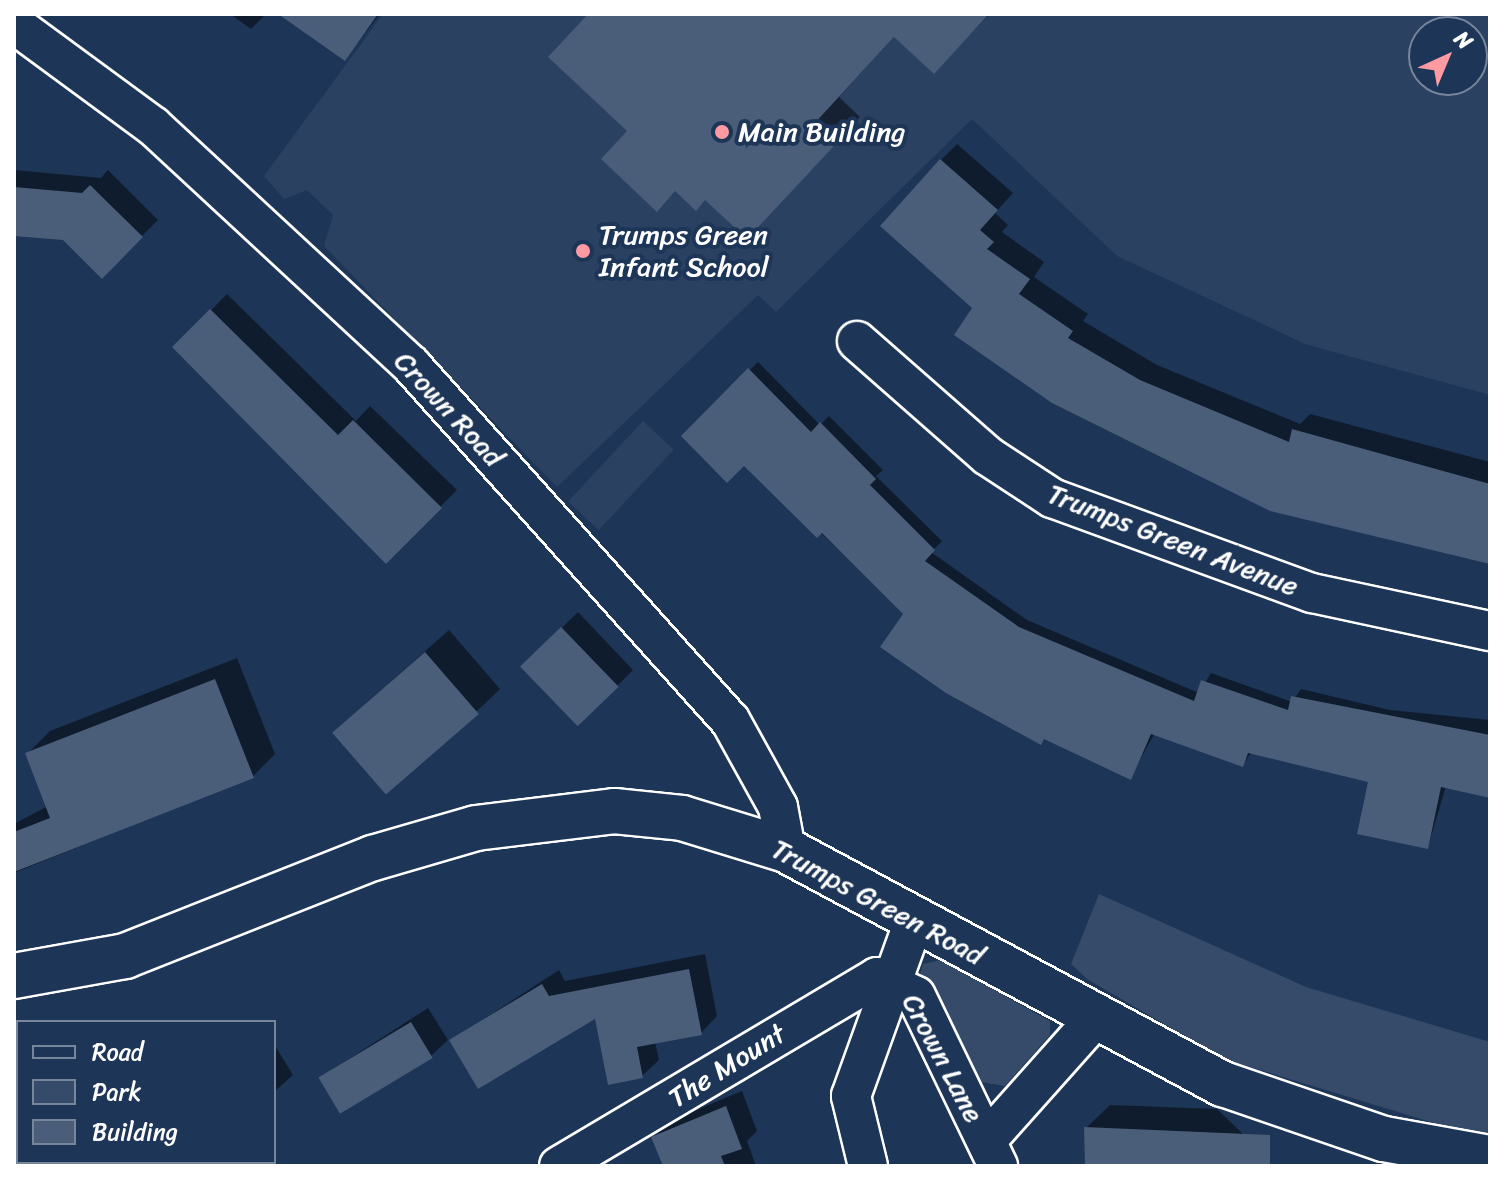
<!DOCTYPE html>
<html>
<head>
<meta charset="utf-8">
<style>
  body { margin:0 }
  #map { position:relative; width:1504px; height:1180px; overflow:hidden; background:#1d3557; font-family:Sriracha,sans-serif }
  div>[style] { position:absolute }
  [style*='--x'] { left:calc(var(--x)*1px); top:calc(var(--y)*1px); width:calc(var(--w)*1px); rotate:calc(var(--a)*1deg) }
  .built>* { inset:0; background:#2a4161; transform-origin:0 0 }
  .green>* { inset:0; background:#364b69 }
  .shadow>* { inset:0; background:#0007; transform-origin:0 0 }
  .building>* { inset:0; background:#4a5d79; transform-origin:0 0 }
  .roads { filter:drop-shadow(2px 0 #fff) drop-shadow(-2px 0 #fff) drop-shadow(0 2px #fff) drop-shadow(0 -2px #fff) }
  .minor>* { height:38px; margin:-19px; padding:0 19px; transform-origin:19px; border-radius:19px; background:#1d3557 }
  .tertiary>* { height:44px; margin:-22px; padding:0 22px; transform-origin:22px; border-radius:22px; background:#1d3557 }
  .dots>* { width:22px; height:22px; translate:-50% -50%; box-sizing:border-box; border:4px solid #1d3557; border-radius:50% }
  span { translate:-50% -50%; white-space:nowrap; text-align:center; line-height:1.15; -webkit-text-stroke:8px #1d3557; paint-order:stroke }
  .poi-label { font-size:28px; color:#fff }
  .left { translate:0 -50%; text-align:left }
  .street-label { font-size:28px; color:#fff }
  .frame { position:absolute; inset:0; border:16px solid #fff; pointer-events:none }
  .legend { position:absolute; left:16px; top:1020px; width:260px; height:144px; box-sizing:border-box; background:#1d3557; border:2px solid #77869a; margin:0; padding:10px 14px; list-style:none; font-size:24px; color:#fff }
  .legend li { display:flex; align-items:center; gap:16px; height:40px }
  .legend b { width:40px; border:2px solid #77869a }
  .north { position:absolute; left:1408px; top:16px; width:80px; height:80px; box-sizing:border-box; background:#1d3557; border:2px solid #77869a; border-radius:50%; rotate:44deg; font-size:22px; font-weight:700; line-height:32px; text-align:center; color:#fff }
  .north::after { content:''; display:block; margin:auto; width:28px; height:36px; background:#ff9aa2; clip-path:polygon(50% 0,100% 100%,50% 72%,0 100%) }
</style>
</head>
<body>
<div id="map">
  <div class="built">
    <i style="clip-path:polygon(evenodd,383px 14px,1490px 14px,1490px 395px,1305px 344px,1117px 256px,972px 119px,776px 312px,758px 295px,557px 487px,324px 246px,333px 215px,307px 190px,284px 199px,264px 176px,383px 14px,1424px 32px,1472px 32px,1472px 80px,1424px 80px,1424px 32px)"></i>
    <i style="left:643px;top:421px;width:42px;height:110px;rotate:43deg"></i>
  </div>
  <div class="green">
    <i style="clip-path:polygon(1099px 894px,1306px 987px,1490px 1042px,1490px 1140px,1224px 1059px,1087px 979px,1071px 964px)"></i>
    <i style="clip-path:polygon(940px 960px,1050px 1021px,1050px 1035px,1005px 1086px,974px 1081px,918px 981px,923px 964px)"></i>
  </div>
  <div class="shadow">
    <i style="clip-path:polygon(230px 14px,266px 14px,251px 29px)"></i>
    <i style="clip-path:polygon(282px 14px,380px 14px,345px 59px)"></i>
    <i style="clip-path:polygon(588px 14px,990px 14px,934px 71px,895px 36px,839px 97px,860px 117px,775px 208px,630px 131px,551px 57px)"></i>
    <i style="clip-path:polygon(957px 144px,1013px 193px,995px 213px,1008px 225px,1002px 232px,1044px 262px,1034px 277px,1088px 314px,1083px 321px,1157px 365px,1300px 424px,1310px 414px,1490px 462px,1490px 559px,975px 307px,941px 160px)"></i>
    <i style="clip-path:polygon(14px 170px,101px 178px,108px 170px,158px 220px,102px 276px,64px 238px,14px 234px)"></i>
    <i style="clip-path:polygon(227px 294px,356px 421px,370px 406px,457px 490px,386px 561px,175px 347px)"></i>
    <i style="clip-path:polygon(758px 362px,820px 425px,829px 416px,883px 470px,876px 476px,942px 541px,931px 552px,1027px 620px,1199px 693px,1211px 673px,1292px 702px,1301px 689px,1390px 710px,1490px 720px,1490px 796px,1446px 786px,1428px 847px,1370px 780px,1252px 752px,1242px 765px,1155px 733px,1130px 777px,1045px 738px,744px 463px,683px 436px)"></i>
    <i style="clip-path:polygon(578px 612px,633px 670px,617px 686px,523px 666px)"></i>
    <i style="clip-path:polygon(449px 630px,500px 689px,476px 712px,334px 732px)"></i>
    <i style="clip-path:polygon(237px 658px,275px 754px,253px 776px,14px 873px,14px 824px,48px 806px,27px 754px,50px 731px)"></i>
    <i style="clip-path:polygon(705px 954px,717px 1016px,701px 1033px,655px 1042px,659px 1060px,642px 1076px,596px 1016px,452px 1040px,559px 970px,565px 981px)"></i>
    <i style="clip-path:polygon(428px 1008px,448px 1040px,431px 1056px,321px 1077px)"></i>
    <i style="clip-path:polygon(274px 1044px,293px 1075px,274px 1092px)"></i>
    <i style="clip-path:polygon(742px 1091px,757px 1131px,747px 1141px,756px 1166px,665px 1166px,654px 1137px,670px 1121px)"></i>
    <i style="clip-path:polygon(1110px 1105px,1217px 1109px,1244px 1135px,1246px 1166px,1087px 1166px,1086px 1128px)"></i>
    <i style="left:104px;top:1162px;width:56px;height:6px"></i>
  </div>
  <div class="building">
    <i style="clip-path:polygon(278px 14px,378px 14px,345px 61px)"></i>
    <i style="clip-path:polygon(588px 14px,989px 14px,934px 74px,894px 37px,812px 126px,834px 146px,747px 239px,705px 200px,696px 211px,675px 191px,657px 212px,601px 159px,627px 131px,548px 57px)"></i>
    <i style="clip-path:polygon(940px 159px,998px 210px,980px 230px,994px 242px,987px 249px,1030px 279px,1019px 294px,1073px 331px,1068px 338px,1140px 380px,1289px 442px,1292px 429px,1490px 484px,1490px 564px,1270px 511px,1052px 403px,954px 335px,972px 308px,880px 226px)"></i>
    <i style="clip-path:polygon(90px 185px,143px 237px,102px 279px,63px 240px,14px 236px,14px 187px,82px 193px)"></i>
    <i style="clip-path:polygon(210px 309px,338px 435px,353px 420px,442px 508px,386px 564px,172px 347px)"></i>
    <i style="clip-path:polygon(748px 368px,811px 432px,820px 422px,876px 479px,870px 485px,935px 550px,925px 561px,1019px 627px,1194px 701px,1201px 680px,1288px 710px,1291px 696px,1490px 735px,1490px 798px,1441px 787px,1428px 849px,1357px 834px,1368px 782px,1248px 753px,1243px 767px,1151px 734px,1131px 780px,1044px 739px,1041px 745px,946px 693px,880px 647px,903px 614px,822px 533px,817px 538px,744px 466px,727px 483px,681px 436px)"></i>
    <i style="left:561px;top:627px;width:83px;height:57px;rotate:46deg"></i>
    <i style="left:425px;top:652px;width:82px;height:123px;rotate:49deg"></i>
    <i style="clip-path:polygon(215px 679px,254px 778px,14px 872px,14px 832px,50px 818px,25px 753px)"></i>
    <i style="clip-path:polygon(689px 969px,702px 1035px,637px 1047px,643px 1078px,608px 1085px,595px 1019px,478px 1089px,449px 1040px,542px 984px,549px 996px)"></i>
    <i style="left:411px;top:1022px;width:42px;height:108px;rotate:59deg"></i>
    <i style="clip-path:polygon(726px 1106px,742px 1149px,721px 1156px,725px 1166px,663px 1166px,651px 1137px)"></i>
    <i style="clip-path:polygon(1084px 1127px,1270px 1135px,1270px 1166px,1085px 1166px)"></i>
  </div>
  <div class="roads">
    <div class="minor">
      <i style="--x:14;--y:24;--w:172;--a:36.3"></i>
      <i style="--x:153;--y:126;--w:352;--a:42.8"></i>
      <i style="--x:411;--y:365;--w:477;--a:48.1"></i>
      <i style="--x:730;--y:720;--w:99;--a:61.1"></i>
      <i style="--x:778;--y:807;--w:44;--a:79.5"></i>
      <i style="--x:857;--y:341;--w:174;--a:41.3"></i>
      <i style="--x:988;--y:456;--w:77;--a:33.3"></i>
      <i style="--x:1052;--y:498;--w:277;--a:20.1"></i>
      <i style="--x:1312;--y:593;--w:182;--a:12.1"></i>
      <i style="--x:987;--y:1140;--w:161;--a:-48.3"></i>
      <i style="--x:559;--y:1166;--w:370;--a:-30.7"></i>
      <i style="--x:877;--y:977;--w:43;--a:26"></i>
      <i style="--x:916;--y:996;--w:189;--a:64.2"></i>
      <i style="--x:868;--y:1166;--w:72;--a:-103.7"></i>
      <i style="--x:851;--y:1096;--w:189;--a:-70.2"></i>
    </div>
    <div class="tertiary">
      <i style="--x:14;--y:976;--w:113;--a:-10.2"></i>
      <i style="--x:125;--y:956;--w:267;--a:-21.6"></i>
      <i style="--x:373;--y:858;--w:107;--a:-16.2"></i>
      <i style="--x:476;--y:828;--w:139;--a:-7"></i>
      <i style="--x:614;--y:811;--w:68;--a:5.9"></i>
      <i style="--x:682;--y:818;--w:109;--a:17.1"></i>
      <i style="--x:786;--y:850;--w:496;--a:28.2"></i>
      <i style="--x:1223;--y:1084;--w:170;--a:18.9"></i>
      <i style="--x:1384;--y:1139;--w:108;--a:10.2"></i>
    </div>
  </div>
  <div class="dots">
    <i style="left:722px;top:132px;background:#ff9aa2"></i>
    <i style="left:583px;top:251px;background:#ff9aa2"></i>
  </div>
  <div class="poi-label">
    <span class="left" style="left:738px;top:132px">Main Building</span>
    <span class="left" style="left:599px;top:251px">Trumps Green<br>Infant School</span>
  </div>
  <div class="street-label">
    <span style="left:449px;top:409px;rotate:47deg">Crown Road</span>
    <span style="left:1173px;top:540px;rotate:21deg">Trumps Green Avenue</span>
    <span style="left:878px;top:902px;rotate:28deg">Trumps Green Road</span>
    <span style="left:943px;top:1058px;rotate:62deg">Crown Lane</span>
    <span style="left:727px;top:1066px;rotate:-32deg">The Mount</span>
  </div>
  <div class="frame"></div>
  <ul class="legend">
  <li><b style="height:10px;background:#1d3557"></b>Road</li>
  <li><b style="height:22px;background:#364b69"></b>Park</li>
  <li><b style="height:22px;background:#4a5d79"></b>Building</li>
  </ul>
  <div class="north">N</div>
</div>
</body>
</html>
